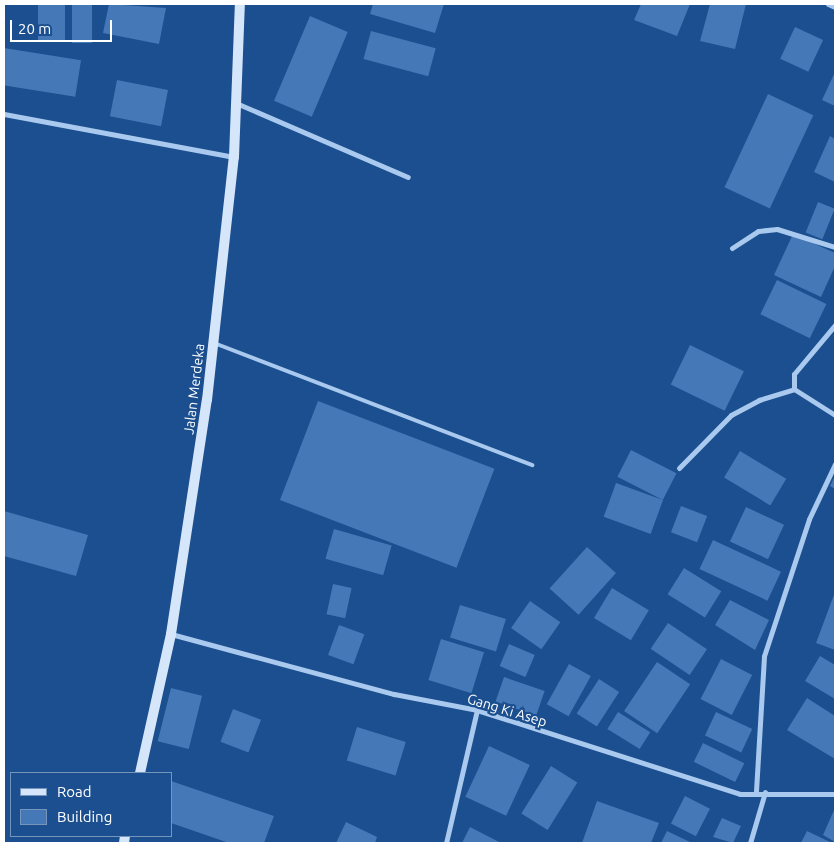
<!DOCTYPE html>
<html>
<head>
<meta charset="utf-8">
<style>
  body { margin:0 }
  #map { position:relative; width:839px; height:847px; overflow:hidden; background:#1b4f8f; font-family:Ubuntu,sans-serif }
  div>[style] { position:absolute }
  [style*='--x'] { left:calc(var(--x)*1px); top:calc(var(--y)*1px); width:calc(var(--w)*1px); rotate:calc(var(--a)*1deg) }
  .building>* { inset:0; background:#4478b7; transform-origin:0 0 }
  .lane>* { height:4px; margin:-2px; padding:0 2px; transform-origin:2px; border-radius:2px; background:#a9c9ee }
  .street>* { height:5px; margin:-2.5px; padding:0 2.5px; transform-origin:2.5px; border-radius:2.5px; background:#a9c9ee }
  .secondary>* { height:10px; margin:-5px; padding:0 5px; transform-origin:5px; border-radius:5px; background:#d6e6fa }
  span { translate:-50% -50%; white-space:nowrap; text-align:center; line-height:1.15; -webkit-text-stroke:4.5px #1b4f8f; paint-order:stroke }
  .street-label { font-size:14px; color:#fff }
  .frame { position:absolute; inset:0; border:5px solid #fff; pointer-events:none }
  .legend { position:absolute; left:10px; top:772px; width:162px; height:65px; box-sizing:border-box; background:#1b4f8f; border:1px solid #7695bc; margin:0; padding:6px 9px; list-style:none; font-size:15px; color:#fff }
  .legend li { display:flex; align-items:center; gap:10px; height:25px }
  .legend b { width:25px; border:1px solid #7695bc }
  .scale { position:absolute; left:10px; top:20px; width:102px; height:22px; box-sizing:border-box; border:2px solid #fff; border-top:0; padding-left:6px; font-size:15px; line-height:18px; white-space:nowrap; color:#fff; -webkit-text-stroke:4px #1b4f8f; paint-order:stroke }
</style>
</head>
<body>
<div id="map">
  <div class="building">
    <i style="left:38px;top:4px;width:27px;height:38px"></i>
    <i style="left:72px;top:4px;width:20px;height:39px"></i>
    <i style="clip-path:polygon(109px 4px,166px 8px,159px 44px,103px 33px)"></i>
    <i style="clip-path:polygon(373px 4px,444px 4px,435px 33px,370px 14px)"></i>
    <i style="clip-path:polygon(641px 4px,690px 4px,677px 36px,634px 20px)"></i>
    <i style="clip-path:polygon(710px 4px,746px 4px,735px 49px,700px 41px)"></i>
    <i style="left:310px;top:16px;width:41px;height:92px;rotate:23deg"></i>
    <i style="left:795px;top:27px;width:31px;height:35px;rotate:25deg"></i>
    <i style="left:371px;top:31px;width:67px;height:29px;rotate:15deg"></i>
    <i style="left:4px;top:48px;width:78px;height:37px;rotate:9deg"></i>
    <i style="clip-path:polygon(835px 72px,835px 106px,822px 100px)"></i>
    <i style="left:117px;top:80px;width:52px;height:37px;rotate:11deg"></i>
    <i style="left:768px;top:94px;width:50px;height:103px;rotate:25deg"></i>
    <i style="clip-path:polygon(830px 136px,835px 139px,835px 182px,814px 172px)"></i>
    <i style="left:818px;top:202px;width:18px;height:33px;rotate:22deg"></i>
    <i style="clip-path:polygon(793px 234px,835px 253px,835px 266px,821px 297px,774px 275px)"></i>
    <i style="left:777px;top:280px;width:55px;height:38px;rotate:26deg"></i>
    <i style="left:690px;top:345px;width:60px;height:44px;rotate:26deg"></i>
    <i style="left:318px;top:401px;width:189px;height:106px;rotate:21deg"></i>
    <i style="left:631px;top:450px;width:51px;height:30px;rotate:27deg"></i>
    <i style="left:740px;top:451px;width:54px;height:31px;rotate:31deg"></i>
    <i style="clip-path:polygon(835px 476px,835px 489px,830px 486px)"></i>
    <i style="left:616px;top:483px;width:50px;height:36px;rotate:20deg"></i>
    <i style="left:681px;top:506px;width:28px;height:28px;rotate:21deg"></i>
    <i style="left:746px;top:507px;width:42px;height:38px;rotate:25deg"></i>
    <i style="clip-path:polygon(4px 511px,88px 535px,76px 576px,4px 556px)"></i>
    <i style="left:334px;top:529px;width:60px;height:31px;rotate:16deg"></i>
    <i style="left:713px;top:540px;width:75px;height:32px;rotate:25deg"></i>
    <i style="left:587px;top:547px;width:39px;height:56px;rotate:42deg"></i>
    <i style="left:684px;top:568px;width:44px;height:31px;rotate:32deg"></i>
    <i style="left:333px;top:584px;width:19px;height:31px;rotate:12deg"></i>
    <i style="left:612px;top:588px;width:43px;height:35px;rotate:31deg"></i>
    <i style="clip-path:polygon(835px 592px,835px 650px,816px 643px)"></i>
    <i style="clip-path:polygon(730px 600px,769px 620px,755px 650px,715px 625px)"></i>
    <i style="left:530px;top:601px;width:37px;height:33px;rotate:35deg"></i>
    <i style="left:460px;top:605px;width:48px;height:34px;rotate:17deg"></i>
    <i style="left:668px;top:623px;width:47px;height:31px;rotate:34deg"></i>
    <i style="left:339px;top:625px;width:27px;height:32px;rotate:20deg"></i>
    <i style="left:441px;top:639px;width:45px;height:43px;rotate:17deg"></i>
    <i style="left:509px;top:644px;width:28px;height:24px;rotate:23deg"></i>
    <i style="clip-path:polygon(820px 656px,835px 665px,835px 699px,805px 681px)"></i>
    <i style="left:721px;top:659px;width:35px;height:45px;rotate:27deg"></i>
    <i style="left:657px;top:662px;width:40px;height:59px;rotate:34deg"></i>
    <i style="left:569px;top:664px;width:25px;height:46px;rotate:29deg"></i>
    <i style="left:504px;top:677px;width:43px;height:26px;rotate:19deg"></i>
    <i style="left:599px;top:679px;width:24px;height:41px;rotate:33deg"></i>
    <i style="left:171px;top:688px;width:32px;height:55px;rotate:14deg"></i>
    <i style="clip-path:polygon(807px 698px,835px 716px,835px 759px,787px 730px)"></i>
    <i style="left:233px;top:709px;width:30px;height:35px;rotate:21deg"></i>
    <i style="left:618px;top:712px;width:38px;height:20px;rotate:32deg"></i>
    <i style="left:716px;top:712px;width:40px;height:26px;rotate:25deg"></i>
    <i style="left:357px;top:727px;width:51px;height:35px;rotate:17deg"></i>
    <i style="left:703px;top:743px;width:46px;height:21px;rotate:26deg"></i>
    <i style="left:489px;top:746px;width:45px;height:56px;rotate:25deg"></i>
    <i style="left:551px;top:766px;width:31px;height:56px;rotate:32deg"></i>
    <i style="clip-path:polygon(171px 781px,274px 816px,264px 843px,229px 843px,171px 823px)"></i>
    <i style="left:685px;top:796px;width:28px;height:31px;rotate:27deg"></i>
    <i style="clip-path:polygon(597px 801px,659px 823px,651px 843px,582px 843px)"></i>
    <i style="clip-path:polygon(835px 808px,835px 842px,823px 835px)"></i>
    <i style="clip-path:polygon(722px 818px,741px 826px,733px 843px,713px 837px)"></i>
    <i style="clip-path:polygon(346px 822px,377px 837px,375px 843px,336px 843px)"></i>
    <i style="clip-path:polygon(470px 827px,501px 843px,462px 843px)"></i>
    <i style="clip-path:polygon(667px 831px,692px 843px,661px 843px)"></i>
    <i style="clip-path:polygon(807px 831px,832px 843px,801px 843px)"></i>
  </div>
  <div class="lane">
    <i style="--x:214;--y:343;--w:341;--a:21"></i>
  </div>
  <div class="street">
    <i style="--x:828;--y:4;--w:8;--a:23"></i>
    <i style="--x:236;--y:103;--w:187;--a:23.3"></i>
    <i style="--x:4;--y:114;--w:234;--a:10.6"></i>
    <i style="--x:732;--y:248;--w:31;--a:-33"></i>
    <i style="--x:758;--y:231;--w:19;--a:-6"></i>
    <i style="--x:777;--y:229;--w:61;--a:17.2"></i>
    <i style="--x:794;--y:389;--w:15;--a:-90"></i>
    <i style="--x:794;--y:374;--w:64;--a:-50.1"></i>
    <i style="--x:794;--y:389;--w:49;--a:32.4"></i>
    <i style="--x:679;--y:468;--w:74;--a:-45.5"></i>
    <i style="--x:731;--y:415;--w:32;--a:-28"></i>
    <i style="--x:759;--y:400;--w:37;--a:-17"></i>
    <i style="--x:171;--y:634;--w:231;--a:15.1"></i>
    <i style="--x:394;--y:694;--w:85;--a:10.9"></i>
    <i style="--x:477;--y:710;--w:276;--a:17.7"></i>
    <i style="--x:740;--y:794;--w:95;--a:0"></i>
    <i style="--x:756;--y:791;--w:135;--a:-86.6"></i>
    <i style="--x:764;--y:656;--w:144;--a:-71.8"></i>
    <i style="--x:809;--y:519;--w:61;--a:-64.7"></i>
    <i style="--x:446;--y:843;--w:137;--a:-76.9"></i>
    <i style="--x:750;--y:843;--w:53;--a:-73.6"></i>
  </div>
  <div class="secondary">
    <i style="--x:140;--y:773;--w:142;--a:-77.4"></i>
    <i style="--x:171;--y:634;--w:237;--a:-81.3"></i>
    <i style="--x:207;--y:400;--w:244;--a:-83.7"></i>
    <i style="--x:234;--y:157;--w:153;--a:-87.8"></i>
    <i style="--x:124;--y:843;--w:7;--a:-82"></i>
  </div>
  <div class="street-label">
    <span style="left:194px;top:389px;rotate:-83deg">Jalan Merdeka</span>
    <span style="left:507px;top:710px;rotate:17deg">Gang Ki Asep</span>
  </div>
  <div class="frame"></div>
  <ul class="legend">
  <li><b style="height:6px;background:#d6e6fa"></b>Road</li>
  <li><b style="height:14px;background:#4478b7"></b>Building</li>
  </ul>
  <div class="scale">20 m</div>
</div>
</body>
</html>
